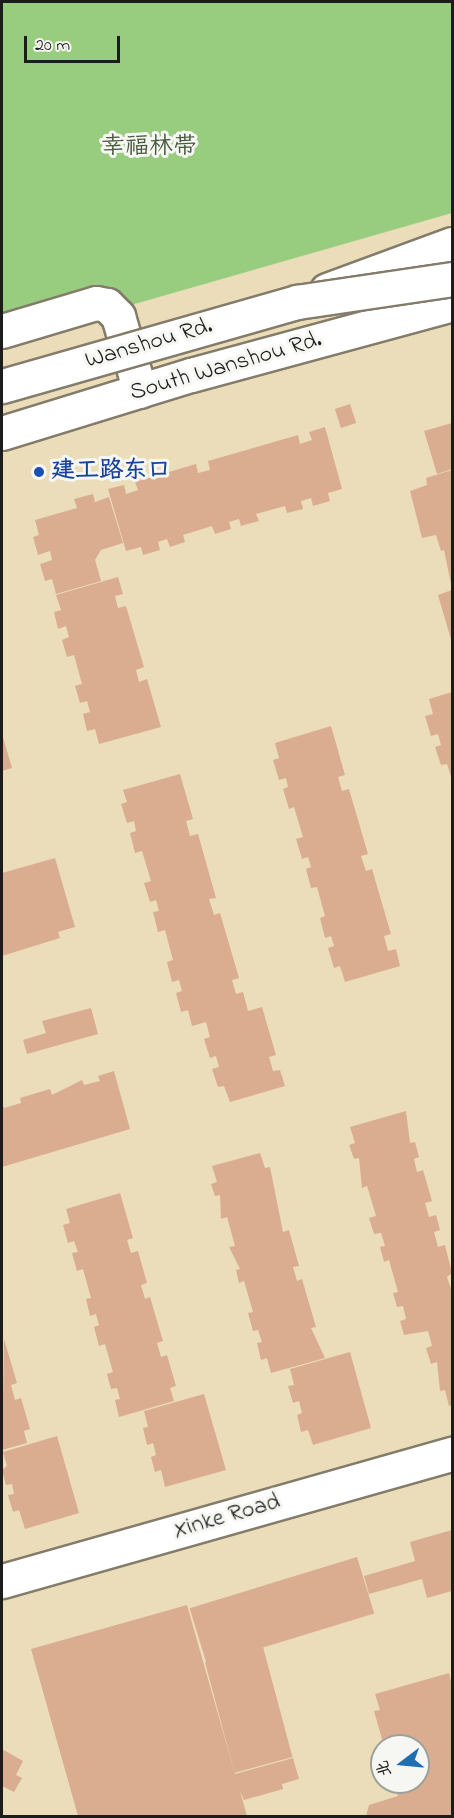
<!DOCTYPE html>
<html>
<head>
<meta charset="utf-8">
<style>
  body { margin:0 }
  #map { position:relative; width:454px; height:1818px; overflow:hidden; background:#ebddb9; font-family:"Indie Flower","LXGW WenKai TC",sans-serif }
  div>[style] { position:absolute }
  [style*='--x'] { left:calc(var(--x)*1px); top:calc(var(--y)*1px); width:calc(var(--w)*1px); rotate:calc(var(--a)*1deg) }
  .green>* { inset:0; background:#98cd7f }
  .building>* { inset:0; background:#daad91; transform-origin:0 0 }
  .roads { filter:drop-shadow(2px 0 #847c6a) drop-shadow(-2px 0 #847c6a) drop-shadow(0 2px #847c6a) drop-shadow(0 -2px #847c6a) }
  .secondary>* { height:33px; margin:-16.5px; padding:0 16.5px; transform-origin:16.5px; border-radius:16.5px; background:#fff }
  .highway>* { height:33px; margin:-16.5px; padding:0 16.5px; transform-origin:16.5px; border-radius:16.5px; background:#fff }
  .bridges { filter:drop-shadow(2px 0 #847c6a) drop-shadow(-2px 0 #847c6a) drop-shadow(0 2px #847c6a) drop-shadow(0 -2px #847c6a) }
  .primary-bridge>* { height:33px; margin:-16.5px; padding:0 16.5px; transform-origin:16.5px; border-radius:16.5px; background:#fff }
  .highway-bridge>* { height:33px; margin:-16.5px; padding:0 16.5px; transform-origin:16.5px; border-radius:16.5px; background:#fff }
  .dots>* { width:16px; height:16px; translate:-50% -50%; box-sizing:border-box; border:3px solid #f6f6f2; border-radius:50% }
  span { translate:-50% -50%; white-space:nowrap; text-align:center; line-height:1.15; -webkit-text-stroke:6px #f6f6f2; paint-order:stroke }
  .park-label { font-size:24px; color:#475a3f }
  .street-label { font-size:24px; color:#1c1c1c }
  .transit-label { font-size:24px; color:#164399; font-weight:700 }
  .left { translate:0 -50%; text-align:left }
  .frame { position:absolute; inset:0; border:3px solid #1c1c1c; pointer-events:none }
  .north { position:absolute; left:370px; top:1734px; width:60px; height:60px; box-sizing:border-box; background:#f6f6f2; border:2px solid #9f9f9c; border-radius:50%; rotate:254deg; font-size:16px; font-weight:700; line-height:24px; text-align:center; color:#1c1c1c }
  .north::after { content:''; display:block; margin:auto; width:21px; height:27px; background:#1f6fb2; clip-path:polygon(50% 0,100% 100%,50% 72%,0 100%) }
  .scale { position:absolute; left:24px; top:36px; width:96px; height:27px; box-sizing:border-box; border:3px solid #1c1c1c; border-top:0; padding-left:8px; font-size:18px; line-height:21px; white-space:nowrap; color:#1c1c1c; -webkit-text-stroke:4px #f6f6f2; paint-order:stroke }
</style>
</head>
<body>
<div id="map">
  <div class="green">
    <i style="clip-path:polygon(2px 2px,452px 2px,452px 213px,2px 342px)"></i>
  </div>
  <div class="building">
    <i style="left:350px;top:404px;width:20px;height:16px;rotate:72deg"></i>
    <i style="clip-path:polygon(452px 423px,452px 469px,437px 474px,424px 431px)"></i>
    <i style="clip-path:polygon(325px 427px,342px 489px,328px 493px,330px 501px,313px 506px,311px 498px,301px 501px,303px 509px,287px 513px,285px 506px,256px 514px,259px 521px,241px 526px,239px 519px,229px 522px,231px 529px,215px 534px,212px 526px,183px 535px,185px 542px,170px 547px,167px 539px,158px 542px,160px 550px,143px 555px,141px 547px,126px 551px,108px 489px,124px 485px,126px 494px,138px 490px,135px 482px,196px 464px,198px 473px,210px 470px,208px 461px,298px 435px,300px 444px,312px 440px,309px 432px)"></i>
    <i style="clip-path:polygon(452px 470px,452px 589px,444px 550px,441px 551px,436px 535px,422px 538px,410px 491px,427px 485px,426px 478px)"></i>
    <i style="clip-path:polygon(93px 494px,95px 502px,109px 497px,123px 543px,101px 550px,95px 560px,101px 581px,56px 594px,52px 579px,45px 581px,40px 564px,52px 560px,50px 551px,38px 555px,33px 537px,39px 535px,35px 520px,77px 508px,74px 499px)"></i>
    <i style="clip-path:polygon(118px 577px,123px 594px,115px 596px,118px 608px,126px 606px,144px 667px,136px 670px,139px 682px,147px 679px,161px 727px,99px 744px,95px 729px,87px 731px,83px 714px,90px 712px,87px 701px,80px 703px,75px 686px,82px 684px,74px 655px,67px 657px,62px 640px,69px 637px,66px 626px,58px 629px,54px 612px,61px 610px,56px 595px)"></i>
    <i style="clip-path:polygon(452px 590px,452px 643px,438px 595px)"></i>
    <i style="clip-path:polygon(452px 692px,452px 780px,447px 764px,441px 765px,435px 747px,441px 745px,438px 734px,431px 736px,425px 716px,433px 714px,429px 699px)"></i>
    <i style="clip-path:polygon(331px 726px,345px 775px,338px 777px,342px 791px,349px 789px,368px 854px,361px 856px,366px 871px,372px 869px,391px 934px,384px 936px,388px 951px,396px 949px,400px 966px,345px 982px,340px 966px,334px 968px,328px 948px,334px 946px,331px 936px,325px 938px,320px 918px,325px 916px,317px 887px,311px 888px,306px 869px,311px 867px,308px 857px,302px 859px,296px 839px,303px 837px,294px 807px,289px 809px,283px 789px,288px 787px,286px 778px,279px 780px,273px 760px,279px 758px,275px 743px)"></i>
    <i style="clip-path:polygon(2px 734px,12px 768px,2px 771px)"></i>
    <i style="clip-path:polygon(180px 774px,193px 819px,186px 821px,190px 836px,198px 834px,216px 898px,209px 899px,214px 915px,220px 913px,239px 978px,232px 980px,236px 994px,243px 992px,248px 1011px,262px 1007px,276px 1055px,269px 1057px,273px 1071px,280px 1070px,285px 1086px,230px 1102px,224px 1086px,218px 1087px,212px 1069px,219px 1067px,216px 1056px,210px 1058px,204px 1039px,210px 1037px,206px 1022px,192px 1026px,188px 1010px,181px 1012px,176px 993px,182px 991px,179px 980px,172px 982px,167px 962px,173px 960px,165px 930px,158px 932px,153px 912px,159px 911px,156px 900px,150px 902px,144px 883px,151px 881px,142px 851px,135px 853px,130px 833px,136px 831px,134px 821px,127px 823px,121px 804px,127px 802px,123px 790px)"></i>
    <i style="clip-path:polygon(55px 858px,75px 927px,58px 932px,60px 938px,2px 956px,2px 873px)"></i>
    <i style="clip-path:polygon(91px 1008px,98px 1034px,27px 1054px,23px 1040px,46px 1033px,42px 1021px)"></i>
    <i style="clip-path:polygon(114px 1071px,130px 1129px,2px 1167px,2px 1103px,4px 1108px,21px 1103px,20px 1098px,50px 1089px,52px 1095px,82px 1080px,84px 1085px,100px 1081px,98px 1076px)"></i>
    <i style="clip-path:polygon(406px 1111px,410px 1143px,415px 1142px,419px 1157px,414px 1159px,417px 1172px,423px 1170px,432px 1201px,425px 1203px,429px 1217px,436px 1215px,440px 1230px,434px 1232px,438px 1247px,445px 1245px,452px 1273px,447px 1277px,452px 1292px,452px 1405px,449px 1406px,445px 1390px,440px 1391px,437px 1362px,431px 1364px,426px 1348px,432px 1346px,428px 1331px,404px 1335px,400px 1321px,406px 1319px,403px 1306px,397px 1307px,393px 1293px,398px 1292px,389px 1260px,384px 1262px,380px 1247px,385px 1246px,381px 1233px,374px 1234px,369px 1218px,376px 1216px,367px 1186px,362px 1188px,359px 1158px,354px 1159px,349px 1145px,355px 1143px,350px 1127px)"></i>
    <i style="clip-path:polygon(260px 1153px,265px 1168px,270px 1167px,283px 1232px,289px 1230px,299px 1266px,293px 1267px,297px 1281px,302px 1279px,316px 1327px,311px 1328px,325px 1358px,271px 1373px,267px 1358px,261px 1360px,257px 1343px,262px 1342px,258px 1330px,253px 1331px,248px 1313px,253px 1312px,244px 1281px,239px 1283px,236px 1270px,240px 1269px,229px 1247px,235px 1246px,227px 1217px,221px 1219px,220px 1195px,215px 1196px,211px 1184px,217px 1182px,212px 1166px)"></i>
    <i style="clip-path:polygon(120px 1193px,133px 1238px,127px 1240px,131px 1253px,138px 1251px,147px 1283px,141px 1285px,145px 1299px,150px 1297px,163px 1341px,157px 1343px,161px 1357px,167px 1355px,176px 1386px,170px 1388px,174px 1401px,119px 1417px,115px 1400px,120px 1399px,117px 1388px,111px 1389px,107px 1374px,113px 1372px,105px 1344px,99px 1346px,94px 1327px,99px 1325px,96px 1314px,90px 1316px,86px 1299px,91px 1298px,83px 1269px,77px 1271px,72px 1253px,78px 1252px,74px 1241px,68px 1243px,63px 1225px,70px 1223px,66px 1209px)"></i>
    <i style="clip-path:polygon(4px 1339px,17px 1383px,11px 1385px,15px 1400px,21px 1398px,30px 1429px,24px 1431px,27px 1443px,2px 1450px)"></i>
    <i style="clip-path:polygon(350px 1352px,371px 1428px,313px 1445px,308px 1430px,301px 1432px,297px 1415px,302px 1413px,299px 1401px,293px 1403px,288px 1386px,294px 1385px,290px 1369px)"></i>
    <i style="clip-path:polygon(204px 1394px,226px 1470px,165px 1487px,161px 1470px,155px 1472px,151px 1457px,156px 1455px,153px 1443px,147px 1445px,143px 1428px,148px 1427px,144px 1411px)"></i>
    <i style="clip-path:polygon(57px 1436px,79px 1513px,25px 1529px,19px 1510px,13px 1512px,8px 1495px,14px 1494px,12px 1484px,6px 1485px,2px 1470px,7px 1466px,3px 1452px)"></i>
    <i style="clip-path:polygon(452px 1530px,452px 1591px,427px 1598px,422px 1579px,369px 1594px,364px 1576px,415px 1561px,410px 1542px)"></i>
    <i style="left:357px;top:1557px;width:59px;height:175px;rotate:73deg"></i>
    <i style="clip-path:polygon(187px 1605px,235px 1774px,293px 1758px,299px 1779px,282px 1784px,283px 1789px,244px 1800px,240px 1791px,247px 1816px,78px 1816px,31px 1649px)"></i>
    <i style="left:263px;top:1647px;width:114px;height:60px;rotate:75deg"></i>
    <i style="clip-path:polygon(449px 1673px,452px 1685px,452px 1816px,366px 1816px,369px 1805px,398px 1796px,394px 1782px,418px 1782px,418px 1746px,384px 1746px,374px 1711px,380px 1710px,375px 1694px)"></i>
    <i style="clip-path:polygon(2px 1749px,23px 1761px,16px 1775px,22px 1778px,14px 1792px,2px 1786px)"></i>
  </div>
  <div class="roads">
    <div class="secondary">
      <i style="--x:2;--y:331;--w:98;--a:-16.6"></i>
      <i style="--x:96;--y:303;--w:11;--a:10"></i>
      <i style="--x:107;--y:305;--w:16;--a:45"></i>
      <i style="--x:118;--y:316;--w:78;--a:73.7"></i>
      <i style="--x:2;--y:433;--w:198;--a:-17.1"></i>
      <i style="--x:191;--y:375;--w:270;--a:-15.2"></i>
      <i style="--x:2;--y:1581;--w:468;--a:-15.8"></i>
    </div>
    <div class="highway">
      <i style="--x:327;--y:290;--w:133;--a:-20.2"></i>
    </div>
  </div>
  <div class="bridges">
    <div class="primary-bridge">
      <i style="--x:2;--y:386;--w:307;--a:-15.9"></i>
    </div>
    <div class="highway-bridge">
      <i style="--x:297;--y:302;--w:157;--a:-8.4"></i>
    </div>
  </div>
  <div class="dots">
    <i style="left:39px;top:472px;background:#1a4fb4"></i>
  </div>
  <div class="park-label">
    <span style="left:149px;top:148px">幸福林带</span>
  </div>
  <div class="street-label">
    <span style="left:149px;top:344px;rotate:-16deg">Wanshou Rd.</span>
    <span style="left:226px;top:367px;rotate:-16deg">South Wanshou Rd.</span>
    <span style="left:227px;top:1517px;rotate:-16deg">Xinke Road</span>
  </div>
  <div class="transit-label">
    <span class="left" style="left:51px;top:472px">建工路东口</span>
  </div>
  <div class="frame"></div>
  <div class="north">北</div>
  <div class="scale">20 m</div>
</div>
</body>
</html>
